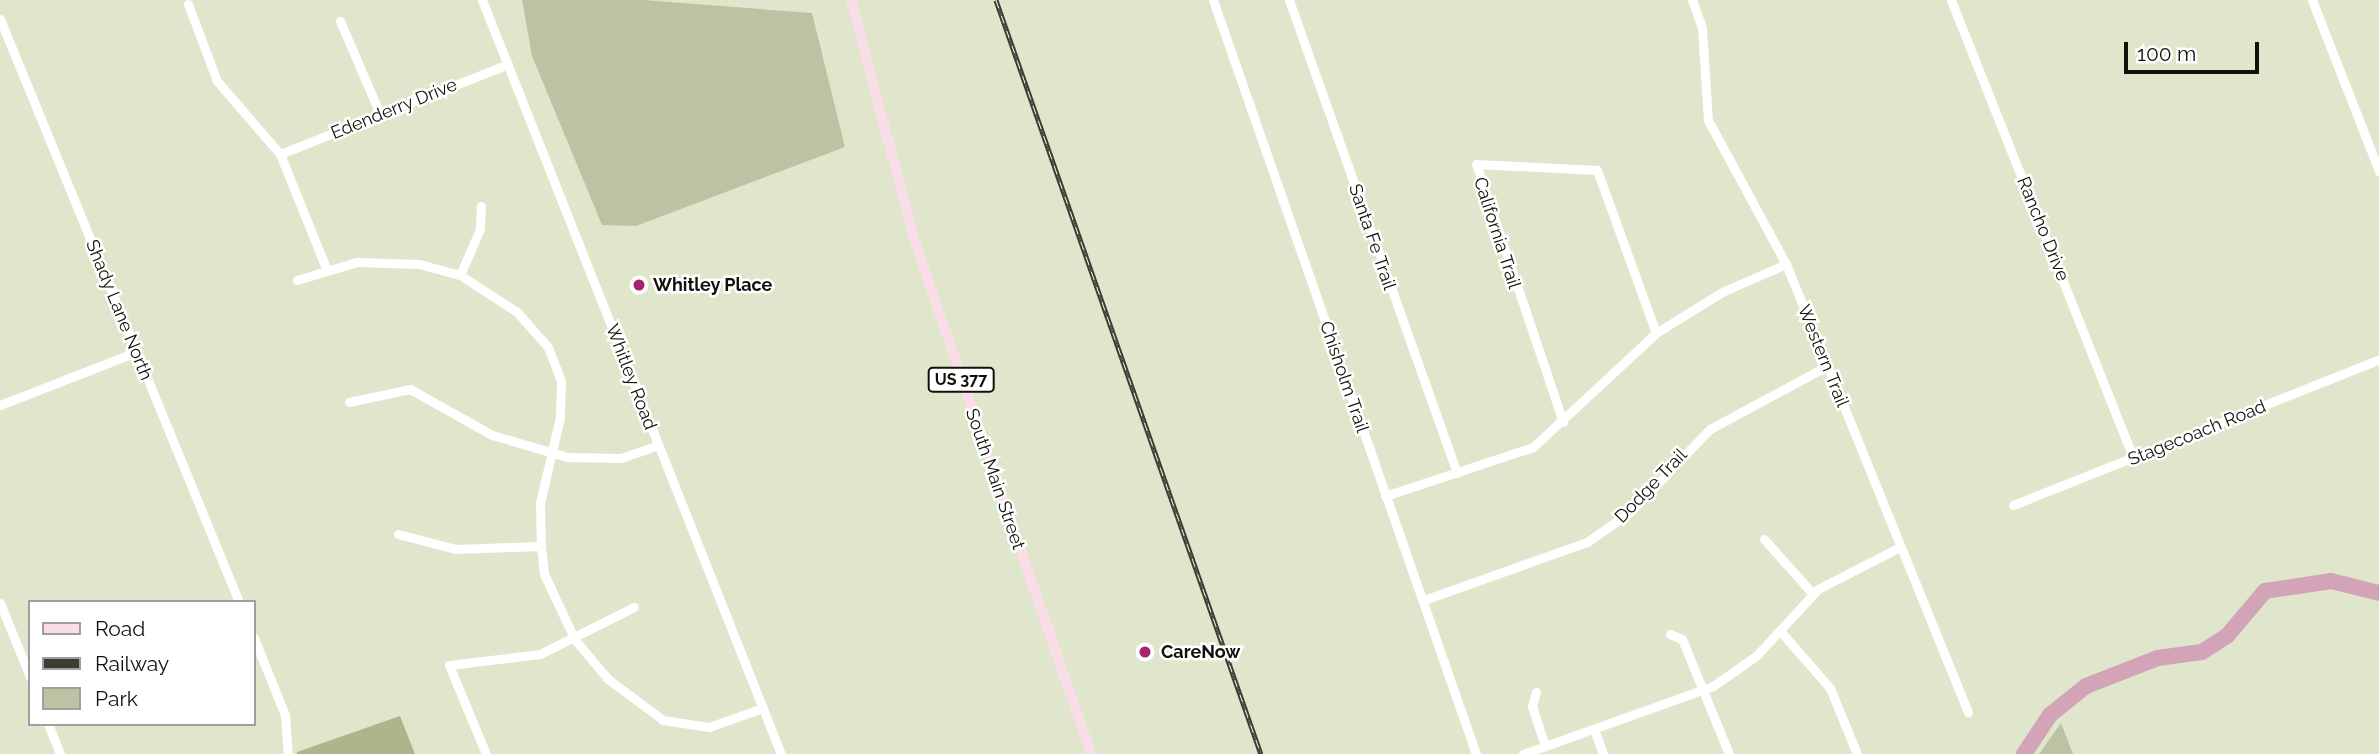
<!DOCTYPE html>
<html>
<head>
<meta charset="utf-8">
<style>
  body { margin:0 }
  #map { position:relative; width:2379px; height:754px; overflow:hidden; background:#e0e6cb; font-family:Raleway,sans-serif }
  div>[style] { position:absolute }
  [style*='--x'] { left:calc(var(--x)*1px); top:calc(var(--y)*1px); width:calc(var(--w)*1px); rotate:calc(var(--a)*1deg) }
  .green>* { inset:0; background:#bcc3a3 }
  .forest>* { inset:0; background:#adb688 }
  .river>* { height:16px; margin:-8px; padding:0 8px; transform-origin:8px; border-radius:8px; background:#d3a3b8 }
  .minor>* { height:9px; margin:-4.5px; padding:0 4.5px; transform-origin:4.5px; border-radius:4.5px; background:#fff }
  .major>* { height:10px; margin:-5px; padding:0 5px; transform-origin:5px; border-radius:5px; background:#fadde9 }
  .rail>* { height:5px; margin-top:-2.5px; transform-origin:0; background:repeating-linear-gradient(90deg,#fff 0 8px,#3a3d31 0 16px); box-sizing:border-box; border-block:2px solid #3a3d31 }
  .dots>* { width:19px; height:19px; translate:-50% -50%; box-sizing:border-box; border:4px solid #fff; border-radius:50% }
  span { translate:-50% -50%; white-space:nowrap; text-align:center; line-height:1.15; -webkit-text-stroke:5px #fff; paint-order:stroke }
  .shield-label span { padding:2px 5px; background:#fff; border:2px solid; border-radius:5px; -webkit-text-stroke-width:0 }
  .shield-label { font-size:16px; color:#101209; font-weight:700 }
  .street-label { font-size:18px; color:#101209 }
  .poi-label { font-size:18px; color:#101209; font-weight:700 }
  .left { translate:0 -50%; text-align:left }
  .legend { position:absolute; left:28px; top:600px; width:228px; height:126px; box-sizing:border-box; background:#fff; border:2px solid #9fa09d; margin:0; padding:9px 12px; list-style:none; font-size:21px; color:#101209 }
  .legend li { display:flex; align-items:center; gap:14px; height:35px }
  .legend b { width:35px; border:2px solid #9fa09d }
  .scale { position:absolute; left:2124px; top:42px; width:135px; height:32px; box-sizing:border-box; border:4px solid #101209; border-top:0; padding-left:9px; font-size:21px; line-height:24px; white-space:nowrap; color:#101209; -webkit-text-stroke:5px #fff; paint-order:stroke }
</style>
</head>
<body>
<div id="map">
  <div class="green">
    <i style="clip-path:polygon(522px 0,643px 0,812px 13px,845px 147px,636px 226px,602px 225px,532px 56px)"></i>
    <i style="clip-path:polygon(2061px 723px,2073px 754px,2039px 754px)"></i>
  </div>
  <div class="forest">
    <i style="clip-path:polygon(400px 716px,415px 754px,297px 754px,297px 752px)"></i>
  </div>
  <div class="river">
    <i style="--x:2024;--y:754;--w:47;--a:-56.3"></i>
    <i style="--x:2050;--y:715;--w:46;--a:-38.9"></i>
    <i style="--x:2086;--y:686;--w:77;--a:-21.3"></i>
    <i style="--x:2158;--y:658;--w:44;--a:-7.8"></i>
    <i style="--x:2202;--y:652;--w:30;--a:-33"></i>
    <i style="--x:2227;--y:636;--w:59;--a:-49.8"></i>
    <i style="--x:2265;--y:591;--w:67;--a:-8.6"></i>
    <i style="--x:2331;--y:581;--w:49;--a:14"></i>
  </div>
  <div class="minor">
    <i style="--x:482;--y:0;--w:811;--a:68.37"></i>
    <i style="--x:1213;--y:0;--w:799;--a:70.77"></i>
    <i style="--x:1289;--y:0;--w:502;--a:70.45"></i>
    <i style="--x:1692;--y:0;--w:30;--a:70"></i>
    <i style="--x:1702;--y:28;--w:92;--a:86.3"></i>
    <i style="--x:1708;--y:120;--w:164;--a:61.6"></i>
    <i style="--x:1786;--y:264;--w:484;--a:67.9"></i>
    <i style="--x:1951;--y:0;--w:494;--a:68.3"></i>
    <i style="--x:2312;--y:0;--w:184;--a:68.6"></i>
    <i style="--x:188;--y:4;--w:82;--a:69.4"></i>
    <i style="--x:217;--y:81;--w:96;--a:49.2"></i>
    <i style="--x:280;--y:154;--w:123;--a:68"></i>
    <i style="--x:0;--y:19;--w:630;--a:67.71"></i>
    <i style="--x:340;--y:21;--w:101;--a:66.7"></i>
    <i style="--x:280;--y:154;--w:245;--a:-21.5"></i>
    <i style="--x:460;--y:275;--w:50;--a:-66.5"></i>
    <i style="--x:480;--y:229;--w:23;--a:-88"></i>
    <i style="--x:297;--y:280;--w:63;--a:-16.7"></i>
    <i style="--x:357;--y:262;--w:62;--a:1.8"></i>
    <i style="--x:419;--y:264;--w:42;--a:15"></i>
    <i style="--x:460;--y:275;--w:68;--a:33"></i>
    <i style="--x:517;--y:312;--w:47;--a:48.5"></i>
    <i style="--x:548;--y:347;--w:36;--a:69"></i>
    <i style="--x:561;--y:381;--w:36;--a:92"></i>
    <i style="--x:560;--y:417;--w:88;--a:103.1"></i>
    <i style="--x:540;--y:503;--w:43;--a:88.7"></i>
    <i style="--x:541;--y:546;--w:28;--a:84"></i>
    <i style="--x:544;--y:574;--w:73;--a:64.8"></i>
    <i style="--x:575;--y:640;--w:51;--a:49.8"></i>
    <i style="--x:608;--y:679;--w:69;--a:36.7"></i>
    <i style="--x:663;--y:720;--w:47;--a:8.7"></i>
    <i style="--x:709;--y:727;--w:57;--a:-19.4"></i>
    <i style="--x:349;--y:402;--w:62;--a:-12"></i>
    <i style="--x:410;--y:389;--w:94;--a:29.3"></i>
    <i style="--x:492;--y:435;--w:78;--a:16.3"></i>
    <i style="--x:567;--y:457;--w:54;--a:1.1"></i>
    <i style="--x:621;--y:458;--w:39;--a:-19"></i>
    <i style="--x:0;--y:405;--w:146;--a:-21.3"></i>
    <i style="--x:1563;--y:422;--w:272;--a:-108.6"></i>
    <i style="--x:1476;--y:164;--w:121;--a:2.8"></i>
    <i style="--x:1597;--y:170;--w:173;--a:70.1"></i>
    <i style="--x:1385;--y:496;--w:156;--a:-18.3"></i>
    <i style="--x:1533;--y:447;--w:168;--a:-42.8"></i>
    <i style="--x:1656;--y:333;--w:78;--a:-31.8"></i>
    <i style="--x:1722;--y:292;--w:70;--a:-23.6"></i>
    <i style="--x:2013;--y:505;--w:394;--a:-21.7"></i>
    <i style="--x:398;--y:534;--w:59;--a:14.7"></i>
    <i style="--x:455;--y:549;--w:86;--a:-2"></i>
    <i style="--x:1764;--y:539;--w:74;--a:48.3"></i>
    <i style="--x:1424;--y:600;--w:173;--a:-19.6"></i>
    <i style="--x:1587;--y:542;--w:52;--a:-34.9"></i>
    <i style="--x:1630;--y:512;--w:115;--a:-46.1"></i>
    <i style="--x:1710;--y:429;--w:133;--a:-28.3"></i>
    <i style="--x:0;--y:603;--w:80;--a:67.9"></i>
    <i style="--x:1781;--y:632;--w:74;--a:48.8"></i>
    <i style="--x:1830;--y:688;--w:71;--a:67.8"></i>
    <i style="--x:1670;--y:634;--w:13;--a:23"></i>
    <i style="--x:1682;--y:639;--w:124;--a:67.8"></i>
    <i style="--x:254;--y:638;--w:83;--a:68.1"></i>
    <i style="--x:285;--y:715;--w:39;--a:86"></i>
    <i style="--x:1536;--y:692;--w:15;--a:106"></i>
    <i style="--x:1532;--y:706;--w:42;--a:72"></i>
    <i style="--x:48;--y:724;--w:32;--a:68"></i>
    <i style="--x:1594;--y:729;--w:27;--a:70"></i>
    <i style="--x:486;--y:754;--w:96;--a:-112.6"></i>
    <i style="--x:449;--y:665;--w:92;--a:-6.9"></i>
    <i style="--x:540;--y:654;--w:105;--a:-26.6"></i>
    <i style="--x:1523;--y:754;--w:202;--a:-19.7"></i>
    <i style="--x:1713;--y:686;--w:52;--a:-34.9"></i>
    <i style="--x:1756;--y:656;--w:91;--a:-47.2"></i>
    <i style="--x:1818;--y:589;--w:92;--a:-27.1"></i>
  </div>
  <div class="major">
    <i style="--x:851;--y:0;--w:247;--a:75.2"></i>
    <i style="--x:914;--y:239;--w:545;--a:71.03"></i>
  </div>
  <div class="rail">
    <i style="--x:996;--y:0;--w:799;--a:70.64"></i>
  </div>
  <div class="dots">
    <i style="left:639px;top:285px;background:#a6226f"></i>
    <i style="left:1145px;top:652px;background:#a6226f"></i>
  </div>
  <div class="shield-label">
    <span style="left:961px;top:380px">US 377</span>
  </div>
  <div class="street-label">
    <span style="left:394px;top:109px;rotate:-22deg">Edenderry Drive</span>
    <span style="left:2043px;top:229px;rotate:68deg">Rancho Drive</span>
    <span style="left:1497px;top:233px;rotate:72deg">California Trail</span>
    <span style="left:1372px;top:237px;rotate:71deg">Santa Fe Trail</span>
    <span style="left:119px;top:310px;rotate:68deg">Shady Lane North</span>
    <span style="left:1823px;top:356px;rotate:68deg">Western Trail</span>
    <span style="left:631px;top:377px;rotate:69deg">Whitley Road</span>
    <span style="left:1344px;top:377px;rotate:71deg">Chisholm Trail</span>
    <span style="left:2197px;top:433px;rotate:-22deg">Stagecoach Road</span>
    <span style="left:995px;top:479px;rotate:71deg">South Main Street</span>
    <span style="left:1651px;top:486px;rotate:-46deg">Dodge Trail</span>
  </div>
  <div class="poi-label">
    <span class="left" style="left:653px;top:285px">Whitley Place</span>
    <span class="left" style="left:1161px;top:652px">CareNow</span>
  </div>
  <ul class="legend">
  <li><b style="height:9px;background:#fadde9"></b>Road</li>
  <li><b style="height:9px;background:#3a3d31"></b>Railway</li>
  <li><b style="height:19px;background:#bcc3a3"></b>Park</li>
  </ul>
  <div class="scale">100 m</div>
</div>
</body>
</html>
